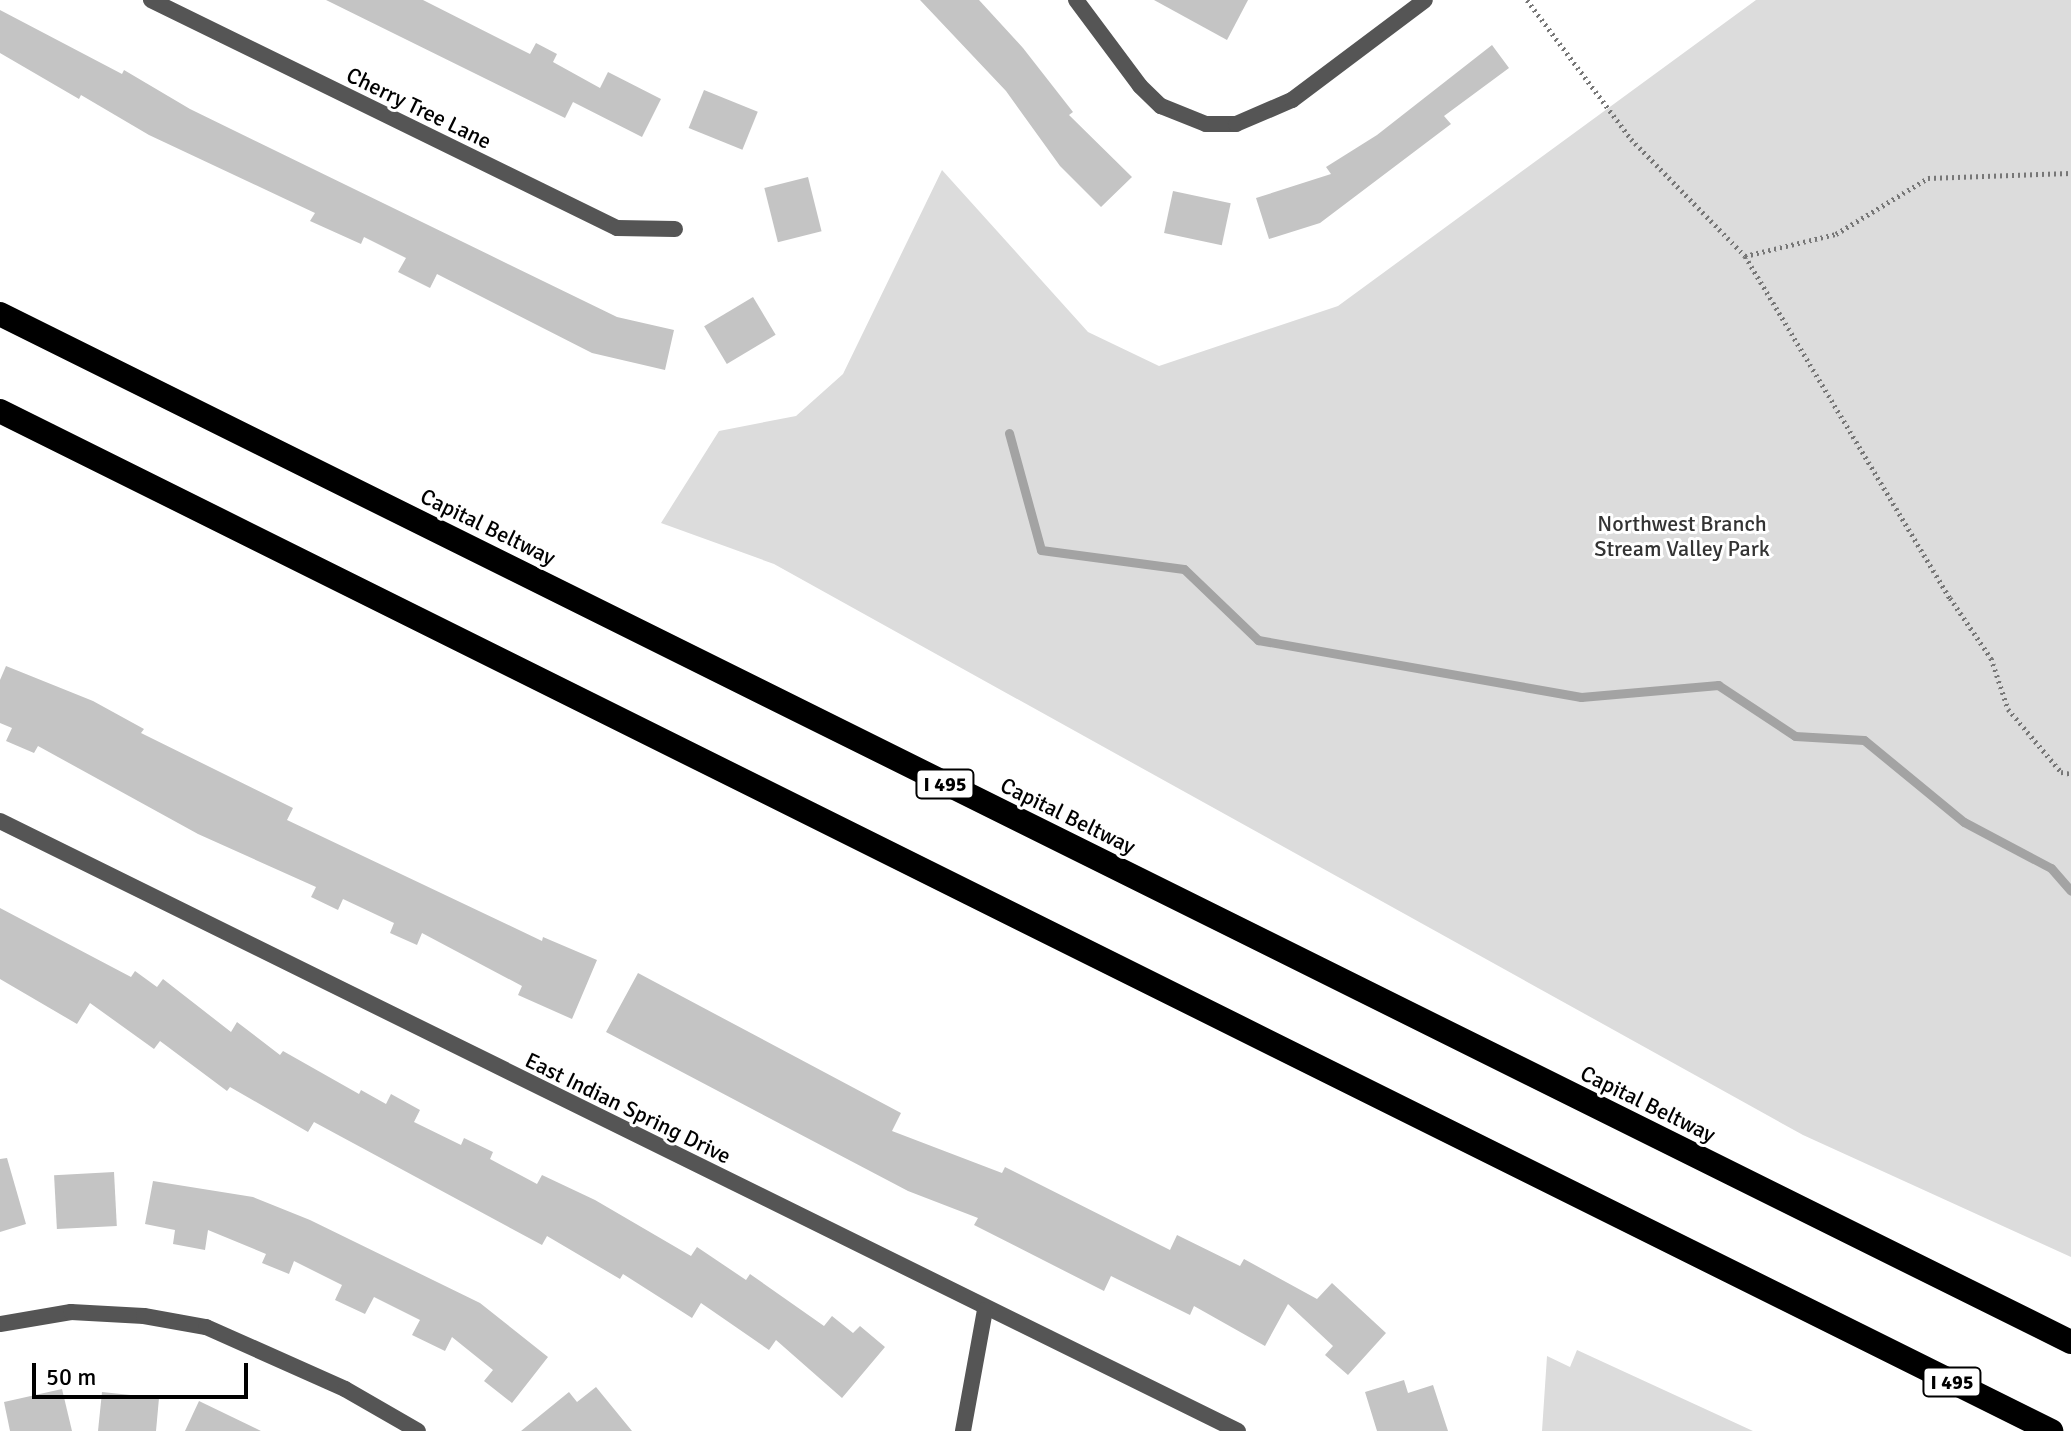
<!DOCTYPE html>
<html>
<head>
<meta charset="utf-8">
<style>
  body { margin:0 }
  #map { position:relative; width:2071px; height:1431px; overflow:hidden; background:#fff; font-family:Signika,sans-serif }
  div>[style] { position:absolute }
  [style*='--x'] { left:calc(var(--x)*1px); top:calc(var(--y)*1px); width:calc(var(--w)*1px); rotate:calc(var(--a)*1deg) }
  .green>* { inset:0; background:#dcdcdc }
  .stream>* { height:9px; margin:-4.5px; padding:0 4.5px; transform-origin:4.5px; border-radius:4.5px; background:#a3a3a3 }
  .building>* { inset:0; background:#c4c4c4; transform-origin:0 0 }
  .path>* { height:5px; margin-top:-2.5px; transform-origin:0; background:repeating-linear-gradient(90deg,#777 0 2px,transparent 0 6px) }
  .minor>* { height:16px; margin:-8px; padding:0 8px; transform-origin:8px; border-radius:8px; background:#555 }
  .motorway>* { height:24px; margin:-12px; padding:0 12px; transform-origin:12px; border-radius:12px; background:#000 }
  span { translate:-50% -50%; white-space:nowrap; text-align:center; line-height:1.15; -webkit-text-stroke:6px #fff; paint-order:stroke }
  .shield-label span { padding:2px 6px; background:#fff; border:2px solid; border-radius:6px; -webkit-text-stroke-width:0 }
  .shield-label { font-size:20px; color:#000; font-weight:700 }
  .street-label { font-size:22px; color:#000 }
  .park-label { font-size:22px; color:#333 }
  .scale { position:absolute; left:32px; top:1363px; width:216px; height:36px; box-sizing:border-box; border:4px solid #000; border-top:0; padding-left:10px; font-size:24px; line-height:28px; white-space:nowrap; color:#000; -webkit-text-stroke:6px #fff; paint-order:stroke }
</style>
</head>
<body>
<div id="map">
  <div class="green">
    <i style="clip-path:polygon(1756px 0,2071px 0,2071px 1257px,1803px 1135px,774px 564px,661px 523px,719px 431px,796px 416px,843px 374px,942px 170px,1088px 332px,1159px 366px,1338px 306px)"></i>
    <i style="clip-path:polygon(1577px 1350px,1753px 1431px,1542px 1431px,1547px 1356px,1570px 1367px)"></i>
  </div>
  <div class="stream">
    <i style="--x:1009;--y:433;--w:121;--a:74.7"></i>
    <i style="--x:1041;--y:550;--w:144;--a:7.6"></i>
    <i style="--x:1184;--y:569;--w:103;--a:43.8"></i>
    <i style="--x:1258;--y:640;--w:328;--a:10"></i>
    <i style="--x:1581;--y:697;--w:138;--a:-5"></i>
    <i style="--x:1718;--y:685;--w:92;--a:33.5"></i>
    <i style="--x:1795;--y:736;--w:69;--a:3.3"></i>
    <i style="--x:1864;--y:740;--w:129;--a:39.4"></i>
    <i style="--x:1964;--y:822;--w:98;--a:27.9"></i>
    <i style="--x:2051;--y:868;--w:30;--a:49"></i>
  </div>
  <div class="building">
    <i style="clip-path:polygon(326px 0,423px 0,530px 54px,536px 43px,557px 54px,553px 62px,600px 88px,608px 72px,661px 99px,642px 137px,573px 102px,565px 118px)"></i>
    <i style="clip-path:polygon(920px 0,979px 0,1023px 48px,1073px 112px,1069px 115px,1132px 177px,1101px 207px,1060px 166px,1006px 91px)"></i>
    <i style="clip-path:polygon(1154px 0,1248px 0,1227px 40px)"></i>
    <i style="clip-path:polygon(0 10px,122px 74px,124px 70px,190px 109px,617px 317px,674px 330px,665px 370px,592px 353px,437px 274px,430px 288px,398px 272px,406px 258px,364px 237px,361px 244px,310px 221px,315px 213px,149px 135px,81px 95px,79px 99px,0 53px)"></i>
    <i style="clip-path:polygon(1492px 45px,1509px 68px,1444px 116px,1451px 124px,1320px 223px,1269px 239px,1256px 198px,1331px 174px,1326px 167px,1377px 135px)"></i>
    <i style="left:704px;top:90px;width:58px;height:41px;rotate:22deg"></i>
    <i style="left:808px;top:177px;width:56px;height:45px;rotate:76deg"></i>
    <i style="left:1173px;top:191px;width:59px;height:43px;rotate:12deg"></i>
    <i style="left:753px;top:297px;width:44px;height:57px;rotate:59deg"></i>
    <i style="clip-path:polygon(6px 666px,93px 701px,144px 729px,141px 733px,293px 808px,287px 820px,542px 941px,543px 937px,597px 960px,572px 1019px,518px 995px,522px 986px,422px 933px,417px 945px,390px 933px,394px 923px,343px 899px,338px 910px,311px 897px,316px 887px,198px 834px,38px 746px,34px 753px,6px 741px,12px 728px,0 723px,0 680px)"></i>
    <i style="clip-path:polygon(0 908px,131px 977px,135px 971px,157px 987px,163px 979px,231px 1032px,237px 1022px,280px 1055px,283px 1051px,359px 1094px,361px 1090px,386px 1104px,391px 1094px,420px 1110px,414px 1122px,461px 1145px,464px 1138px,493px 1152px,490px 1159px,537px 1184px,542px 1175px,595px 1200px,691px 1256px,697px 1247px,746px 1280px,750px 1274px,824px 1326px,832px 1316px,853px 1333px,860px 1326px,885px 1347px,842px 1398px,776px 1340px,769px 1350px,701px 1303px,692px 1318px,623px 1274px,620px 1279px,547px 1236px,542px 1245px,314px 1122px,308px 1132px,230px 1087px,227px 1091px,160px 1041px,154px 1049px,90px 1003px,77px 1024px,0 979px)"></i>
    <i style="clip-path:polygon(638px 973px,901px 1113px,892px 1131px,1002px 1173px,1005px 1167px,1170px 1250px,1177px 1235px,1240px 1266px,1244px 1259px,1317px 1299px,1332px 1283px,1386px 1333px,1348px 1375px,1325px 1355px,1333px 1346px,1288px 1304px,1265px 1346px,1194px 1306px,1190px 1315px,1111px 1276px,1104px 1291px,974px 1225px,978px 1218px,908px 1191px,606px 1032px)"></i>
    <i style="clip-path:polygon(7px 1158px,26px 1224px,0 1232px,0 1159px)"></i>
    <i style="left:114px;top:1172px;width:54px;height:60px;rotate:87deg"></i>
    <i style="clip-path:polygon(153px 1181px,253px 1197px,310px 1220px,480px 1303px,548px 1357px,512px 1403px,484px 1381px,493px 1370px,452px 1337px,445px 1351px,412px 1335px,420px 1320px,374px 1297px,365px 1314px,335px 1300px,342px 1285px,294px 1261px,289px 1274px,262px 1263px,266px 1254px,208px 1230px,205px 1250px,173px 1244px,175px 1230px,145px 1224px)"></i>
    <i style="clip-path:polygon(1404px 1380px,1408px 1393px,1433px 1385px,1448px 1431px,1377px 1431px,1365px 1392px)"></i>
    <i style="clip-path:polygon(596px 1387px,632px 1431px,521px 1431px,569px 1392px,577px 1402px)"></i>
    <i style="clip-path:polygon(62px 1389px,72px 1431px,10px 1431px,4px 1402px)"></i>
    <i style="clip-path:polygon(102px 1392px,159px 1398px,156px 1431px,98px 1431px)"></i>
    <i style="clip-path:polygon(199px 1401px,261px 1431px,185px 1431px)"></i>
  </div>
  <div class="path">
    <i style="--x:1527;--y:0;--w:174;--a:53.2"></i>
    <i style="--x:1631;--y:139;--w:163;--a:45.7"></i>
    <i style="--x:1745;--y:256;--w:94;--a:-13.6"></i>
    <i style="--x:1836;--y:234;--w:108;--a:-31.3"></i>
    <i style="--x:1928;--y:178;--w:143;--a:-2"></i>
    <i style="--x:1745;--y:256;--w:399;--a:59.1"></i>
    <i style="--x:1950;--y:598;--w:73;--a:55.7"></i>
    <i style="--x:1991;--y:658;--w:54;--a:71.6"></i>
    <i style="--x:2008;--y:709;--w:82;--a:49.9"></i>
    <i style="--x:2061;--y:772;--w:10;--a:11"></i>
  </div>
  <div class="minor">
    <i style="--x:151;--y:0;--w:519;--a:26.07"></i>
    <i style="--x:617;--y:228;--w:58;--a:1"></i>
    <i style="--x:1076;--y:0;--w:107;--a:53.3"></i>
    <i style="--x:1140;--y:86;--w:29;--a:44"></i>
    <i style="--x:1161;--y:106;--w:48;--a:21.8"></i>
    <i style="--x:1206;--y:124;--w:30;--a:0"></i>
    <i style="--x:1236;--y:124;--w:61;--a:-23.2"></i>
    <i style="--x:1292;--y:100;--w:166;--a:-36.9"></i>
    <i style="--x:0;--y:821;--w:1380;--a:26.23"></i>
    <i style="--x:0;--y:1324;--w:72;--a:-9.6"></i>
    <i style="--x:71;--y:1312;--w:73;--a:3.1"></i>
    <i style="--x:144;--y:1316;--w:63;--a:10.1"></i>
    <i style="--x:206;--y:1327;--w:152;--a:24"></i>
    <i style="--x:345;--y:1389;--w:84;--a:29.9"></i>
    <i style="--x:963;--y:1431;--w:123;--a:-79.7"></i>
  </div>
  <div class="motorway">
    <i style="--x:0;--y:314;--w:2312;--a:26.4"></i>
    <i style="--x:0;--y:411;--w:2291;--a:26.44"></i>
  </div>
  <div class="shield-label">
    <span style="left:945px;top:784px">I 495</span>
    <span style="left:1952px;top:1382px">I 495</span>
  </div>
  <div class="street-label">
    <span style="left:419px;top:108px;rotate:26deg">Cherry Tree Lane</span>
    <span style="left:488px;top:527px;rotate:26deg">Capital Beltway</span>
    <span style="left:1068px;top:816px;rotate:26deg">Capital Beltway</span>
    <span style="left:1648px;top:1104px;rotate:26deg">Capital Beltway</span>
    <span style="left:628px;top:1108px;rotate:26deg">East Indian Spring Drive</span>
  </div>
  <div class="park-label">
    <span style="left:1682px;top:536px">Northwest Branch<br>Stream Valley Park</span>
  </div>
  <div class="scale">50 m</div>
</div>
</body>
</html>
